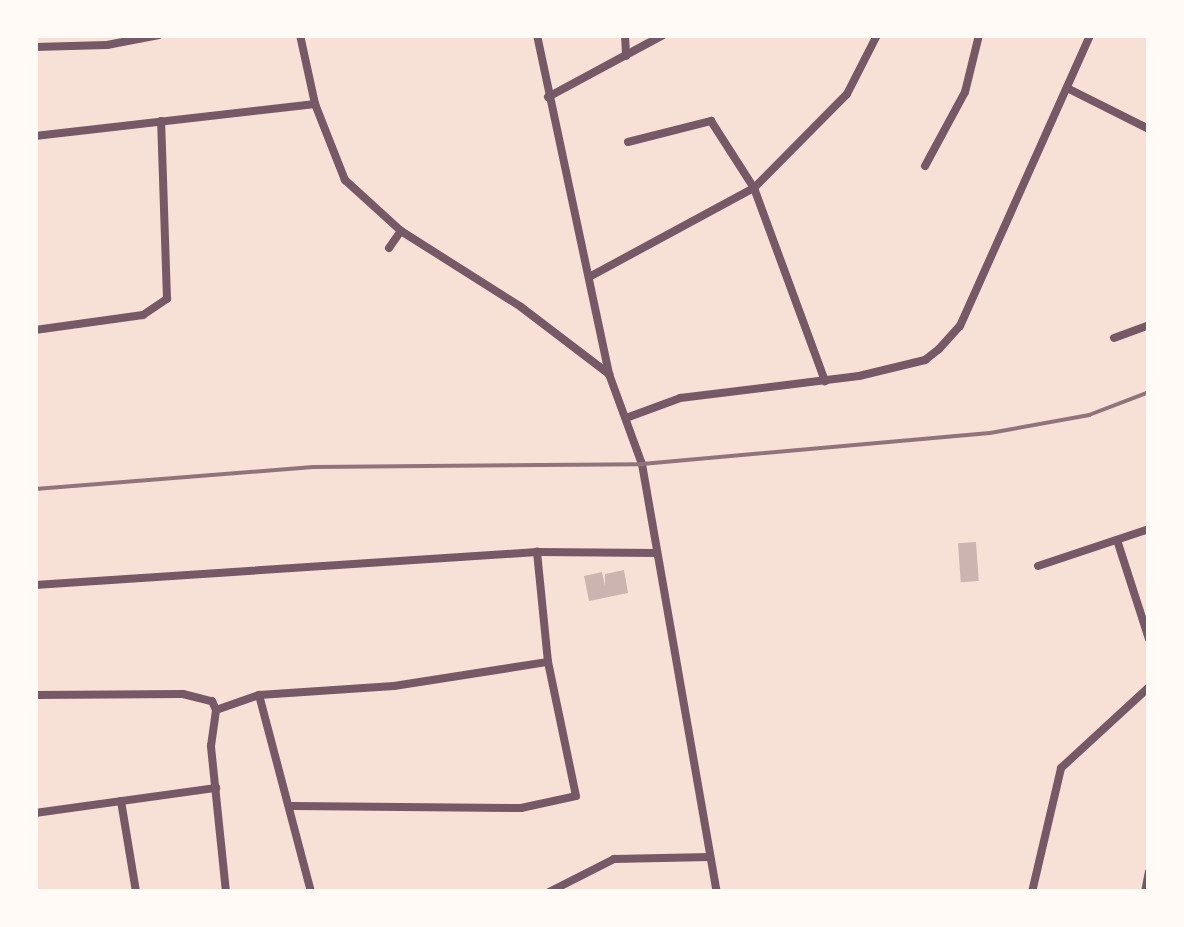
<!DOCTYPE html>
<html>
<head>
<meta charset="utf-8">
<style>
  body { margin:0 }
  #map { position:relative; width:1184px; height:927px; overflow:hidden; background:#f7e1d7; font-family:Lora,serif }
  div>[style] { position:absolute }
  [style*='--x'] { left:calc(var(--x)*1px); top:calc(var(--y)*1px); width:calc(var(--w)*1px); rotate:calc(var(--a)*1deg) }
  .building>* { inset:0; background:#ccb4b1; transform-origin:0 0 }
  .minor>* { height:8px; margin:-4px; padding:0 4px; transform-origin:4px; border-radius:4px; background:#755966 }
  .rail>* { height:4px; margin:-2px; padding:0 2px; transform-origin:2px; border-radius:2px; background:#8f747c }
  span { translate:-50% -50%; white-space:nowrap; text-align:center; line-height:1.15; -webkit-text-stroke:10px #fffaf5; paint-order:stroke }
  .frame { position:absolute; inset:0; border:38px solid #fffaf5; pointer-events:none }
</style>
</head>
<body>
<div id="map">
  <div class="building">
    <i style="left:976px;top:542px;width:39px;height:18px;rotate:86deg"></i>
    <i style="clip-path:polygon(624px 570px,628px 593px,589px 601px,584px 576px,602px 572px,605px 586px,605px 574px)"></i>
  </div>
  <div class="minor">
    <i style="--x:300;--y:35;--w:71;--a:77.7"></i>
    <i style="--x:315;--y:104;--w:82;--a:68.5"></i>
    <i style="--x:345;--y:180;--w:76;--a:42.3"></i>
    <i style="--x:401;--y:231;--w:142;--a:32.3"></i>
    <i style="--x:521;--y:307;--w:111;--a:37.3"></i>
    <i style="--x:609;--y:374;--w:96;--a:69.9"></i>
    <i style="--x:642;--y:464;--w:435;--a:80.1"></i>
    <i style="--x:537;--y:35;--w:347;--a:78"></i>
    <i style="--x:625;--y:35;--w:21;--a:87"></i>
    <i style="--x:35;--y:47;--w:72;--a:-1.6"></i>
    <i style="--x:107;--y:45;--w:53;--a:-10.9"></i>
    <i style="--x:1069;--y:89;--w:89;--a:26.6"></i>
    <i style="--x:548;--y:97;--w:131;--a:-28.3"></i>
    <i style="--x:35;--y:136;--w:282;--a:-6.5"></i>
    <i style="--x:628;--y:142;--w:86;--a:-14.2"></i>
    <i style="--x:711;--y:121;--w:80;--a:57.3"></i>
    <i style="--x:754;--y:188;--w:206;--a:69.8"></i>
    <i style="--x:925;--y:166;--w:84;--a:-61.6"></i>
    <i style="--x:965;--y:92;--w:59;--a:-76.2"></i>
    <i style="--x:389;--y:248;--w:21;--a:-55"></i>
    <i style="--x:591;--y:276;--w:185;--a:-28.4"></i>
    <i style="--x:754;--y:188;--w:132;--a:-45.3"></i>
    <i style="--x:847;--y:94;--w:66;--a:-63"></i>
    <i style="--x:35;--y:330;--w:109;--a:-7.9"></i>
    <i style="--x:143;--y:315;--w:29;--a:-34"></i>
    <i style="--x:167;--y:299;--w:178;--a:-91.9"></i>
    <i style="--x:1114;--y:338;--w:37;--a:-20"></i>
    <i style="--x:626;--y:418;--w:58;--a:-20.3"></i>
    <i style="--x:680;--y:398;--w:180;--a:-7"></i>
    <i style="--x:859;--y:376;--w:68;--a:-13.6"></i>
    <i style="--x:925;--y:360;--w:18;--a:-38"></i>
    <i style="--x:939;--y:349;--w:31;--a:-48"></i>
    <i style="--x:960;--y:326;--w:319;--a:-65.9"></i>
    <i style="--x:1117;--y:540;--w:104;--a:72.1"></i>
    <i style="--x:1038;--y:566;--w:117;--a:-18.4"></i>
    <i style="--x:35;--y:585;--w:503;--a:-3.76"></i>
    <i style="--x:537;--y:552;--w:119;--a:0.5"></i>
    <i style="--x:35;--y:695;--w:148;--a:-0.4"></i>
    <i style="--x:183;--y:694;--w:30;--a:14"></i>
    <i style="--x:212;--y:701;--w:10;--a:66"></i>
    <i style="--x:259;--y:695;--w:204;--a:75.2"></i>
    <i style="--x:121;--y:801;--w:92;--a:80.6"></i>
    <i style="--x:292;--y:806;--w:229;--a:0.5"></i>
    <i style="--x:521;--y:808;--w:56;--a:-12.3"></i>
    <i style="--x:576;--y:796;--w:137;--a:-101.8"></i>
    <i style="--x:548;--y:662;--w:111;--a:-95.7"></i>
    <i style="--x:35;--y:813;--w:183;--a:-7.9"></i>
    <i style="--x:226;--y:892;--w:147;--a:-95.9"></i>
    <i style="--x:211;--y:746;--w:36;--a:-82"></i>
    <i style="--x:216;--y:710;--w:46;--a:-19.2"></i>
    <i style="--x:259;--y:695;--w:135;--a:-3.8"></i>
    <i style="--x:394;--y:686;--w:156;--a:-8.9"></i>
    <i style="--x:549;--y:892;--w:73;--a:-26.9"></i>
    <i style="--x:614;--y:859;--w:96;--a:-1.2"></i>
    <i style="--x:1032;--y:892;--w:127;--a:-76.8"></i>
    <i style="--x:1061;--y:768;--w:120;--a:-42.6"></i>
    <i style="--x:1145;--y:892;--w:20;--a:-79"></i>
  </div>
  <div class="rail">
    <i style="--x:35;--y:489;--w:279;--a:-4.5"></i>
    <i style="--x:313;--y:467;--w:329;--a:-0.5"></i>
    <i style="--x:642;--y:464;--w:349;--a:-5.1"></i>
    <i style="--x:990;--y:433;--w:101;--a:-10.3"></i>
    <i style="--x:1089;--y:415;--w:64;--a:-21"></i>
  </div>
  <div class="frame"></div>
</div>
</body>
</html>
